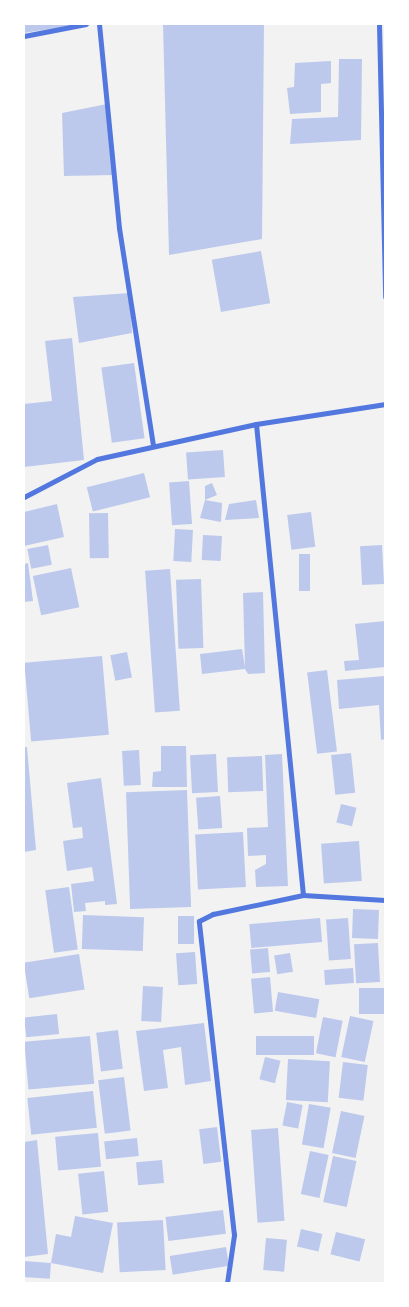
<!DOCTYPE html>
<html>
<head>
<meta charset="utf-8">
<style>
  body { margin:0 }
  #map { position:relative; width:409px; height:1307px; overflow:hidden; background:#f2f2f2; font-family:"DejaVu Sans",sans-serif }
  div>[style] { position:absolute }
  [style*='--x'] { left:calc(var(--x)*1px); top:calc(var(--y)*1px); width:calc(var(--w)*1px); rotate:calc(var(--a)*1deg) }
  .building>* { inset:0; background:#bdc9ec; transform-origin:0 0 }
  .minor>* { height:5px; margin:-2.5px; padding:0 2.5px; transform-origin:2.5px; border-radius:2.5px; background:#5277de }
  span { translate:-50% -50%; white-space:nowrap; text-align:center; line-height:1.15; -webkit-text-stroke:5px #fff; paint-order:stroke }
  .frame { position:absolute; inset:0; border:25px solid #fff; pointer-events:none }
</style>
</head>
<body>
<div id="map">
  <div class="building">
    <i style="clip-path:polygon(24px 24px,75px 24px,75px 25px,24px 33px)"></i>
    <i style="clip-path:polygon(163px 24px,264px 24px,262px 239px,169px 255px)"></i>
    <i style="clip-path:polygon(339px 59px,362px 59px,361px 140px,290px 144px,292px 119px,338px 117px)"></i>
    <i style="clip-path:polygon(331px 61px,331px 83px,321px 84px,321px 112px,290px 114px,287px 88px,294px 87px,295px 63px)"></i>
    <i style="clip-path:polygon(107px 104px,114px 175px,64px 176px,62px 113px)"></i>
    <i style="left:261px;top:251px;width:53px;height:50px;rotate:80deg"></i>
    <i style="clip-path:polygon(130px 293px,132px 333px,79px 343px,73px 297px)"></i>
    <i style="clip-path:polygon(72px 338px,84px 460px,24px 467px,24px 404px,52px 401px,45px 341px)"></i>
    <i style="left:134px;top:363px;width:76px;height:33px;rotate:82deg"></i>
    <i style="left:223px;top:450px;width:27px;height:37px;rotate:86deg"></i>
    <i style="left:144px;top:473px;width:25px;height:59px;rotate:76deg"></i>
    <i style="left:189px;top:481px;width:43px;height:20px;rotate:86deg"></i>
    <i style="clip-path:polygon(212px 483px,217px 495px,205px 500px,205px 486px)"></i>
    <i style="clip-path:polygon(205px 500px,222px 503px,221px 522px,200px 518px)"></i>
    <i style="clip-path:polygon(256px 500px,259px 518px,225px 520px,229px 504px)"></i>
    <i style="clip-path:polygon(57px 504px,64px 537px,24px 546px,24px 512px)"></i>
    <i style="left:311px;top:512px;width:35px;height:24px;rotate:83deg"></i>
    <i style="left:108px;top:513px;width:45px;height:19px;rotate:89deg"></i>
    <i style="left:175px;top:529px;width:18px;height:32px;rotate:3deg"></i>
    <i style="left:203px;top:535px;width:19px;height:25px;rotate:3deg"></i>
    <i style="left:48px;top:545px;width:20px;height:21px;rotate:79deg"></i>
    <i style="left:382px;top:545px;width:39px;height:22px;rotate:87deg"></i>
    <i style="left:299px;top:554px;width:11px;height:37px"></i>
    <i style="clip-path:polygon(28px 563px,33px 601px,24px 602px,24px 564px)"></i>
    <i style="left:71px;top:568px;width:40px;height:39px;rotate:78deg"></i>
    <i style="left:170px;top:569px;width:142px;height:25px;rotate:86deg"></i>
    <i style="left:201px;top:579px;width:69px;height:25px;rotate:88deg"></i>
    <i style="clip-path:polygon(263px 592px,265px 673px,248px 674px,245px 669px,202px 674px,200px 654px,242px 649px,245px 667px,243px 593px)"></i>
    <i style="clip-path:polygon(385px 621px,385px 667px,345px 671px,344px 661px,359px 660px,355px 624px)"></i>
    <i style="left:127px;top:652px;width:26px;height:17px;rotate:79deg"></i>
    <i style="left:102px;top:656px;width:79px;height:78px;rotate:85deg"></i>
    <i style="left:327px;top:670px;width:82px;height:20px;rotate:83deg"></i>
    <i style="clip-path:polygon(385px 676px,385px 739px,381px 740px,379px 705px,339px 709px,337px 680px)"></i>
    <i style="clip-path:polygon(161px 746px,186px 746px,187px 787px,152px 787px,153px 772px,161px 771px)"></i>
    <i style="clip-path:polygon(24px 747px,27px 747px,36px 850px,24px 852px)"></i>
    <i style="left:139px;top:750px;width:35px;height:17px;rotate:87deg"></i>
    <i style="left:351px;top:753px;width:40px;height:20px;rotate:84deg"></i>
    <i style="left:216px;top:754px;width:38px;height:26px;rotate:87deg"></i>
    <i style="clip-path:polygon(282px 754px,288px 886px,256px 887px,255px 870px,266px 864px,266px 855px,248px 856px,247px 828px,268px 827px,265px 755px)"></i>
    <i style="left:262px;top:756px;width:35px;height:35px;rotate:88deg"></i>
    <i style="clip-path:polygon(101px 778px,117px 904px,105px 905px,105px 901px,85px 903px,86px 911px,74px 912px,71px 884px,94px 881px,92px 867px,67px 871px,63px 841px,83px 838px,82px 827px,73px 828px,67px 783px)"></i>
    <i style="left:187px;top:790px;width:117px;height:61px;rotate:88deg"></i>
    <i style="left:220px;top:796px;width:32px;height:24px;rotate:86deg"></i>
    <i style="left:341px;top:804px;width:16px;height:19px;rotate:14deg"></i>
    <i style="left:243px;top:832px;width:55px;height:48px;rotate:87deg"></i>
    <i style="left:359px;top:841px;width:40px;height:38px;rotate:86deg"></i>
    <i style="left:69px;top:887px;width:63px;height:24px;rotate:82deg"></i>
    <i style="left:353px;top:909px;width:26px;height:29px;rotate:2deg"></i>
    <i style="left:83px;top:915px;width:61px;height:34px;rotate:2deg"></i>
    <i style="left:178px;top:916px;width:16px;height:28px"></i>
    <i style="left:320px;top:918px;width:24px;height:71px;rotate:85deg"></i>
    <i style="left:348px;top:918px;width:41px;height:22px;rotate:86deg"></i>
    <i style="left:378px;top:943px;width:39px;height:24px;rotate:87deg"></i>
    <i style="left:268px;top:948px;width:24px;height:18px;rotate:85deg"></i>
    <i style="left:195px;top:952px;width:32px;height:19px;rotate:86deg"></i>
    <i style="left:290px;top:953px;width:19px;height:16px;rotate:81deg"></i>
    <i style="left:79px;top:954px;width:36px;height:56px;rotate:81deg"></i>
    <i style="left:353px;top:968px;width:15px;height:29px;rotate:86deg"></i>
    <i style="left:270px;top:977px;width:35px;height:19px;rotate:85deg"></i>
    <i style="left:143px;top:986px;width:20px;height:35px;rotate:3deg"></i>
    <i style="left:359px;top:988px;width:26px;height:26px"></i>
    <i style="left:278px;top:992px;width:42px;height:19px;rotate:10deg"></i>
    <i style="left:57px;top:1014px;width:20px;height:33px;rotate:84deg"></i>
    <i style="left:350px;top:1016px;width:24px;height:42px;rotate:12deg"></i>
    <i style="left:323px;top:1017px;width:20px;height:37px;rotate:11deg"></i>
    <i style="clip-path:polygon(204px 1023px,211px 1081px,185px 1085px,181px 1047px,163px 1050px,168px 1088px,144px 1091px,136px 1031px)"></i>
    <i style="left:118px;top:1030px;width:39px;height:22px;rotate:83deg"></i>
    <i style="left:90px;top:1036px;width:48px;height:66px;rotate:85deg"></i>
    <i style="left:256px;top:1036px;width:58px;height:19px"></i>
    <i style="left:265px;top:1057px;width:16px;height:23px;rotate:14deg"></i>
    <i style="left:288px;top:1059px;width:42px;height:41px;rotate:3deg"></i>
    <i style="left:343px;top:1062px;width:25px;height:36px;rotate:7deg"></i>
    <i style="left:124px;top:1077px;width:54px;height:26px;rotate:83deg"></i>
    <i style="left:93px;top:1091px;width:37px;height:66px;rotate:84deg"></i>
    <i style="left:287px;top:1102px;width:16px;height:24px;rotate:11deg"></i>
    <i style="left:309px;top:1104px;width:22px;height:41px;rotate:10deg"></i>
    <i style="left:341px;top:1111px;width:24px;height:43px;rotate:12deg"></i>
    <i style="left:217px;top:1127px;width:35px;height:18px;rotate:83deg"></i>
    <i style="left:278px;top:1128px;width:93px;height:27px;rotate:86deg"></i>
    <i style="left:98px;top:1133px;width:34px;height:43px;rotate:85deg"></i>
    <i style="left:137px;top:1138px;width:18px;height:33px;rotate:84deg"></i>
    <i style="clip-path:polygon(37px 1140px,48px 1254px,24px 1257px,24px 1142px)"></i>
    <i style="left:310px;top:1151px;width:19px;height:44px;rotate:12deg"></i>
    <i style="left:333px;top:1156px;width:24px;height:47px;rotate:12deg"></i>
    <i style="left:162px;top:1160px;width:23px;height:26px;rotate:85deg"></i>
    <i style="left:104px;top:1171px;width:41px;height:26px;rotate:84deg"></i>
    <i style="left:223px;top:1210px;width:24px;height:58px;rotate:83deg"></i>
    <i style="clip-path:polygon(75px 1216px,113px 1223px,103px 1273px,51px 1263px,56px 1234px,71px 1237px)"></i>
    <i style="left:163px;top:1220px;width:50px;height:46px;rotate:87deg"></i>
    <i style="left:301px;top:1229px;width:22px;height:18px;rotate:13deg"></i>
    <i style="left:336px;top:1232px;width:30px;height:23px;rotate:14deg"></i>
    <i style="left:266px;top:1238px;width:21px;height:32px;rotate:5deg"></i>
    <i style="left:226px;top:1247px;width:19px;height:57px;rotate:81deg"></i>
    <i style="left:24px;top:1261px;width:27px;height:16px;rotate:4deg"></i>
  </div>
  <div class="minor">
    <i style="--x:99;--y:24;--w:205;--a:84.4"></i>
    <i style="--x:119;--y:228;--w:220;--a:81.1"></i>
    <i style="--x:379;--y:24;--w:273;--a:88.7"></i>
    <i style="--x:24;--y:36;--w:63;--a:-11"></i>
    <i style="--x:256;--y:424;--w:473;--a:84.3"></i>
    <i style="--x:24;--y:497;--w:82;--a:-27.5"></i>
    <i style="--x:97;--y:459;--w:163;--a:-12.4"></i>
    <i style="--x:256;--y:424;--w:131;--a:-8.8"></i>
    <i style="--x:227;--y:1283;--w:49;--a:-81.7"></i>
    <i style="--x:234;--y:1235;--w:316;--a:-96.4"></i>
    <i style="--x:199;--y:921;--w:16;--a:-27"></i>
    <i style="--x:213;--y:914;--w:92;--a:-11.9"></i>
    <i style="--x:303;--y:895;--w:82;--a:3.5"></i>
  </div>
  <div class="frame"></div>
</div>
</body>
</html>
